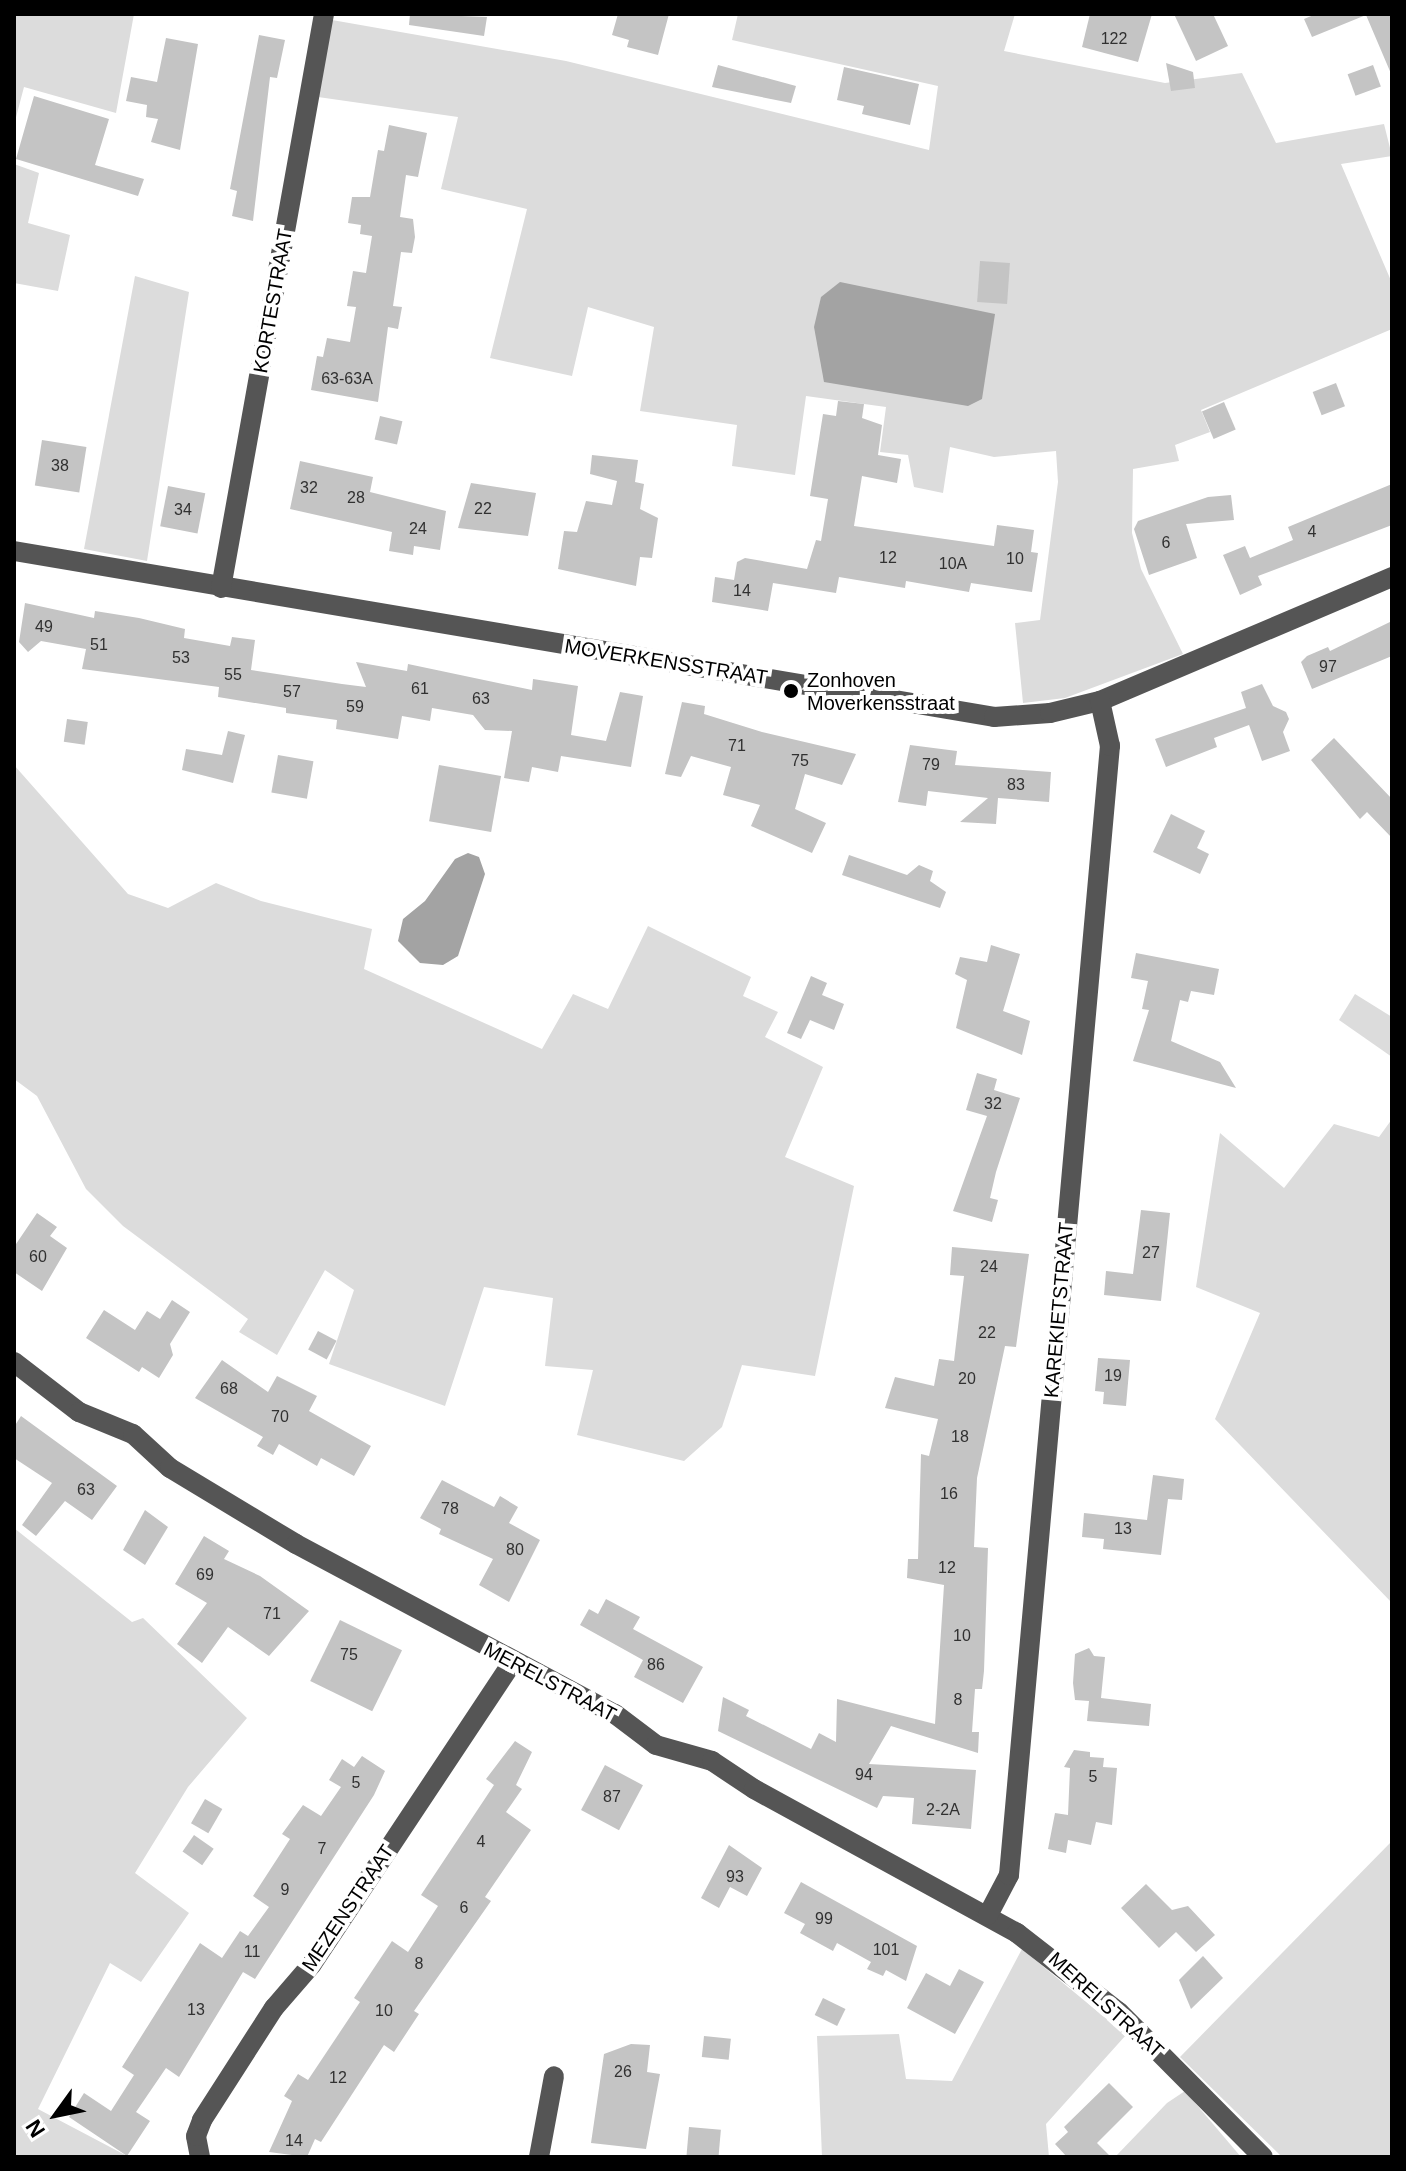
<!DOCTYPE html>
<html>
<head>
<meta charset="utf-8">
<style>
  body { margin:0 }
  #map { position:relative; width:1406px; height:2171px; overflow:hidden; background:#fff; font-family:Arial,sans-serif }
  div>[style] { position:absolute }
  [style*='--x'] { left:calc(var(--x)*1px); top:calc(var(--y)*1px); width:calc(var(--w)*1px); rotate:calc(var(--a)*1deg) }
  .green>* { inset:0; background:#dcdcdc }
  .water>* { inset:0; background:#a3a3a3 }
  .building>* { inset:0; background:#c4c4c4; transform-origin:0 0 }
  .minor>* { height:20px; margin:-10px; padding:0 10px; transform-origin:10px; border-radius:10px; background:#555 }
  .dots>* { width:22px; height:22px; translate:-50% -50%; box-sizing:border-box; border:4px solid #fff; border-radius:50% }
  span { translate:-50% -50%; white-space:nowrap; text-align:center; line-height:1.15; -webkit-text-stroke:8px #fff; paint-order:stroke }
  .number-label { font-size:16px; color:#313131 }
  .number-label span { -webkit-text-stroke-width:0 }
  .street-label { font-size:20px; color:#000 }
  .poi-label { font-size:20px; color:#000 }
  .left { translate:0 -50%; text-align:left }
  .frame { position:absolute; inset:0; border:16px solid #000; pointer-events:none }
  .north { position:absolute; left:16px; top:2075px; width:80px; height:80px; -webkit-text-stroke:6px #fff; paint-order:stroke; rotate:237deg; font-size:22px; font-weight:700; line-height:32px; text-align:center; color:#000 }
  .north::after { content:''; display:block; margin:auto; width:28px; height:36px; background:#000; clip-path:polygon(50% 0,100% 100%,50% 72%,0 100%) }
</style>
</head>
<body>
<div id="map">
  <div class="green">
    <i style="clip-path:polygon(14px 14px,134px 14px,116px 113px,24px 87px,14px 125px)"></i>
    <i style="clip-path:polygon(738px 14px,1015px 14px,1004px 51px,1165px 83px,1242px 73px,1276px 143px,1384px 124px,1392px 156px,1341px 164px,1392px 283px,1392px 329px,1201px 410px,1210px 432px,1175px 445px,1179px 461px,1133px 469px,1132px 533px,1141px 569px,1183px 654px,1065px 698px,1023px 703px,1015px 623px,1040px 620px,1058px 482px,1056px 451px,994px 457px,950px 447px,943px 493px,914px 487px,908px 455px,880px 452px,886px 407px,806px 396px,795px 475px,732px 466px,737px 425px,640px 411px,654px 327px,588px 307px,572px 376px,490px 358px,527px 209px,441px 189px,458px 117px,318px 97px,332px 20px,566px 61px,929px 150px,938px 86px,732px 40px)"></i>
    <i style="clip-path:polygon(14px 164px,39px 173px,28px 223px,70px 235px,58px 291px,14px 283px)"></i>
    <i style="clip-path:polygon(135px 276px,189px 292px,147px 561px,84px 549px)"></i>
    <i style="clip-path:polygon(14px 765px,128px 894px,168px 908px,216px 883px,261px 901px,372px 929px,364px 969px,542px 1049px,573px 994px,608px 1009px,648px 926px,751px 977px,743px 996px,778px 1012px,765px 1037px,823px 1067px,785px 1157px,854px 1186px,815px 1376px,742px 1365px,722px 1427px,684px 1461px,577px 1435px,593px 1370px,545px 1366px,553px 1298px,484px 1287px,445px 1406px,329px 1364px,354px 1290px,325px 1270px,277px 1355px,239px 1332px,248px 1319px,123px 1226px,86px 1189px,37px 1096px,14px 1079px)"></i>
    <i style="clip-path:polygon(1355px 994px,1392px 1017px,1392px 1057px,1339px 1020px)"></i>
    <i style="clip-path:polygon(1392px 1119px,1392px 1603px,1215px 1419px,1260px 1313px,1196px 1287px,1220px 1133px,1284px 1188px,1334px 1124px,1379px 1137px)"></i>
    <i style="clip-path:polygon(14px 1528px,132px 1622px,143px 1618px,247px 1718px,188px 1787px,135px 1873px,189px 1913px,141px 1982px,110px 1963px,38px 2109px,129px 2157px,14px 2157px)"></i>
    <i style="clip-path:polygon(1392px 1841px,1392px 2157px,1282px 2157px,1180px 2057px)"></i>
    <i style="clip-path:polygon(1022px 1949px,1126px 2035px,1046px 2124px,1049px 2157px,822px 2157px,817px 2036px,899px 2034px,906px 2079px,952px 2081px)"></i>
    <i style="clip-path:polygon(1185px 2091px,1241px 2157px,1115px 2157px,1167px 2103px)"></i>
  </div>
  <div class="water">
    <i style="clip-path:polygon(840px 282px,995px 314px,982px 399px,968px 406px,824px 382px,814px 327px,821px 297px)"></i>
    <i style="clip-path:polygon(468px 853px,479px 857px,485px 874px,458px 956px,443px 965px,420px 963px,398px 941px,403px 919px,425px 901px,455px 859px)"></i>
  </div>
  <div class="building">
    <i style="clip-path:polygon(410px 14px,487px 17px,484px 36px,409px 25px)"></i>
    <i style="clip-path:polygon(618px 14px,669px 14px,658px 55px,627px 47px,629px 40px,612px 35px)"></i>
    <i style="clip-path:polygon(1090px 14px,1152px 14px,1138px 62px,1082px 47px)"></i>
    <i style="clip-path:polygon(1174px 14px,1213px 14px,1228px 46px,1196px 61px)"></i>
    <i style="clip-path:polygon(1316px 14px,1392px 14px,1392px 76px,1366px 15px,1312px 37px,1304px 19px)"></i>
    <i style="clip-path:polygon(259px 35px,285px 40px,277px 78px,270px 77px,253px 221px,232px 216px,237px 191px,230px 189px)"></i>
    <i style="clip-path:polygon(166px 38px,198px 44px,180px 150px,151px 142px,158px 119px,146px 117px,147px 105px,126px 101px,131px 77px,157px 82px)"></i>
    <i style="clip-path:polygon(1166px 63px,1193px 72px,1195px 88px,1171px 91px)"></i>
    <i style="clip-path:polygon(718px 65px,796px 86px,791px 103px,712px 87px)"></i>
    <i style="left:1373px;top:65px;width:23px;height:27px;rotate:70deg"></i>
    <i style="clip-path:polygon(844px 67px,919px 84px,910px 125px,862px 114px,864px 106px,837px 100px)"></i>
    <i style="clip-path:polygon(34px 96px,109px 119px,95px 165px,144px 179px,138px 196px,16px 159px)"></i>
    <i style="clip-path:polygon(389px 125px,427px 133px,418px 177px,406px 175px,400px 217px,413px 219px,415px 237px,412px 253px,401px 252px,393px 306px,402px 307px,398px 329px,388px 327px,378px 402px,311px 390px,317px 356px,323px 357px,327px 338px,350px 342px,356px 307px,347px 306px,353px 271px,366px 273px,372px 236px,360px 234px,361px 225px,348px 223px,352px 197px,370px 197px,378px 150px,384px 151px)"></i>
    <i style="left:980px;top:261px;width:30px;height:41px;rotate:4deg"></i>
    <i style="left:1336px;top:383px;width:25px;height:25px;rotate:69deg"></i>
    <i style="clip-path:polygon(838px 401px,864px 404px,862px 418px,882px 425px,878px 455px,901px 459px,897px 483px,862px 476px,854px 526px,994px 546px,997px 525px,1034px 530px,1031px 552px,1038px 553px,1032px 592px,971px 583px,969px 592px,906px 581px,905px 588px,839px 577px,836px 593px,773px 583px,768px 611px,712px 602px,715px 577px,734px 580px,737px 562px,745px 558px,807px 569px,816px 540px,821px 541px,828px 499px,810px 496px,823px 414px,836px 416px)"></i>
    <i style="left:1224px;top:402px;width:30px;height:24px;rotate:67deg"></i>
    <i style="left:380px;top:416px;width:23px;height:24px;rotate:13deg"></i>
    <i style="left:42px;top:440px;width:45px;height:46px;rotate:9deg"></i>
    <i style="clip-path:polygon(592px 455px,638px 460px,635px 482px,644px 484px,640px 509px,658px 518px,652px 558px,640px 557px,636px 586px,558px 569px,564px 531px,577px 532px,586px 501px,612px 505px,617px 481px,590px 474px)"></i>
    <i style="clip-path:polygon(300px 461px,373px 477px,370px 492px,446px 511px,440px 550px,414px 546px,413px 555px,389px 551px,392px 532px,290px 509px)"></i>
    <i style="clip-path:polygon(471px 483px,536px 493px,528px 536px,458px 528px)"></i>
    <i style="clip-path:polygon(1392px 484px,1392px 525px,1258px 576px,1262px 585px,1240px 595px,1223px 555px,1245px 546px,1250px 558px,1293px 540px,1288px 527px)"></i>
    <i style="left:168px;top:486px;width:38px;height:41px;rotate:11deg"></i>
    <i style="clip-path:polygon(1231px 495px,1234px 520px,1186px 524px,1197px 558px,1149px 575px,1134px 529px,1138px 521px,1208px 497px)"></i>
    <i style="clip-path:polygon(25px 603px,94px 618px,95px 611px,139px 618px,185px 629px,184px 638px,230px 646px,232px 637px,255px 640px,251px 670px,342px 684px,366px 687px,356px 662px,407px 671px,408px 664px,532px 690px,533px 679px,578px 686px,571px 735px,606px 741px,620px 692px,643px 696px,631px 767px,561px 756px,558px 772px,532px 767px,529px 782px,504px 778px,512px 731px,485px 730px,473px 715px,432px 708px,430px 721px,402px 716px,398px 739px,336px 729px,337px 720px,286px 713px,286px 708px,218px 697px,219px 687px,82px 669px,86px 649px,41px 641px,28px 652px,19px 642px)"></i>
    <i style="clip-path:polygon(1392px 621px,1392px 656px,1312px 689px,1301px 662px,1307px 656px,1328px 647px,1330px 651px)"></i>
    <i style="clip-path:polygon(1262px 684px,1273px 706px,1286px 712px,1289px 719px,1283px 732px,1290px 751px,1262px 761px,1249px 725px,1214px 738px,1217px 747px,1166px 767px,1155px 739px,1246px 708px,1241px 692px)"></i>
    <i style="clip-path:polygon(682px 702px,705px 706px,704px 714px,762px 732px,856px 754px,842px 785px,805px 774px,795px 809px,826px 823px,812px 853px,751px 826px,760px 805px,723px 795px,731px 767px,691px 756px,681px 777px,665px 774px)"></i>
    <i style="left:67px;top:719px;width:21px;height:23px;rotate:8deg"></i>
    <i style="clip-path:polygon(228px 731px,245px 735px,233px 783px,182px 770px,186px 749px,222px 755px)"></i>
    <i style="clip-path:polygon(1334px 738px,1392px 799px,1392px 838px,1367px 812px,1360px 819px,1311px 760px)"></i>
    <i style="clip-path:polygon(910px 745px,957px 751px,955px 765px,1051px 772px,1049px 802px,998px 798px,996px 824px,960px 822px,988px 798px,928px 791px,926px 806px,898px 802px)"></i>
    <i style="left:278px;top:755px;width:36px;height:38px;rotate:10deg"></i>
    <i style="left:439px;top:765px;width:63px;height:57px;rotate:10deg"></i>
    <i style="clip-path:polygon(1171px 814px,1205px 831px,1197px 848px,1209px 854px,1200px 874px,1153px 852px)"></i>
    <i style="clip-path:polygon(849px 855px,907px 875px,919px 865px,933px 871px,930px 881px,946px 892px,940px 908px,842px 875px)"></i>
    <i style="clip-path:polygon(991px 945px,1020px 954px,1003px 1011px,1030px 1021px,1022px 1055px,956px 1028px,967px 980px,955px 974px,960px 957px,987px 962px)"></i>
    <i style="clip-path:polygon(1136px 953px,1219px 969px,1214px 995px,1191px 991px,1188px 1002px,1180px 1000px,1171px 1041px,1220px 1062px,1236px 1088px,1133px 1061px,1149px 1010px,1142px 1009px,1148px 981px,1131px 978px)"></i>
    <i style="clip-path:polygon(811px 976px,827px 983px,822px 995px,844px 1004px,834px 1030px,810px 1020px,801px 1039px,787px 1033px)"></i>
    <i style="clip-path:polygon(977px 1073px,997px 1079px,994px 1090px,1020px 1098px,996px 1172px,990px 1198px,998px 1200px,992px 1222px,953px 1211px,987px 1116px,966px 1110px)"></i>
    <i style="clip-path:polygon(1141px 1210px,1170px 1213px,1161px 1301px,1104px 1295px,1106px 1271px,1133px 1274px)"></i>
    <i style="clip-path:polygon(37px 1213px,57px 1227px,50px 1236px,67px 1248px,42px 1291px,14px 1272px,14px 1247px)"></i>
    <i style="clip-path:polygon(952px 1247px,1029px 1254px,1016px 1347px,1005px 1346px,977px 1478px,974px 1547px,988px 1548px,984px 1671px,982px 1689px,975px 1689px,972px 1732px,979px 1732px,978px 1753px,891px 1726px,869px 1764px,976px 1770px,971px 1829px,912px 1824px,914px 1798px,883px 1796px,877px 1808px,718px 1731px,723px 1697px,749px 1710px,746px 1716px,811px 1749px,819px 1733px,836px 1742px,837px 1699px,935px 1724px,944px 1585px,907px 1578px,908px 1559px,918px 1559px,921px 1454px,929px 1456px,938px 1419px,885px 1408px,895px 1377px,934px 1386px,939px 1359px,954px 1361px,964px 1276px,950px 1275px)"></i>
    <i style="clip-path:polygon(172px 1300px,190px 1312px,170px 1344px,173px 1355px,159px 1378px,142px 1367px,139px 1372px,86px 1338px,104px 1310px,135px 1330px,147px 1311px,160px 1319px)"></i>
    <i style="left:318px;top:1331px;width:21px;height:21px;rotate:28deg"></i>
    <i style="clip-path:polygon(1098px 1358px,1130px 1360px,1126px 1406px,1103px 1404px,1104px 1392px,1095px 1391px)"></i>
    <i style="clip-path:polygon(222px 1360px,268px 1392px,277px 1376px,317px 1396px,309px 1411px,371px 1446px,354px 1476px,321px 1458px,317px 1466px,279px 1444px,273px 1455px,257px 1446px,263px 1437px,195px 1398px)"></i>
    <i style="clip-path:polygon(21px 1416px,117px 1486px,92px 1520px,65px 1501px,36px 1536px,22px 1525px,52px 1483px,14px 1458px,14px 1427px)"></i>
    <i style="clip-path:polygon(1153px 1475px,1184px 1479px,1182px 1500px,1168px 1499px,1161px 1555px,1103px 1549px,1104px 1539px,1082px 1537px,1084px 1513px,1147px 1520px)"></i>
    <i style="clip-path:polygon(442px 1480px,494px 1507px,500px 1496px,518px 1507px,509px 1523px,540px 1540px,509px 1602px,479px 1585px,493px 1559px,439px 1534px,441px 1529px,420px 1518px)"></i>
    <i style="clip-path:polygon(145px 1510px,168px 1527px,145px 1565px,123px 1550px)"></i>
    <i style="clip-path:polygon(204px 1536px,229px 1551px,224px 1559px,260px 1576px,309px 1611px,269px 1656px,228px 1627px,202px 1663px,177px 1644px,207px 1603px,175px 1584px)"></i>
    <i style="clip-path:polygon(606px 1599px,640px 1617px,633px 1629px,703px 1667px,683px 1703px,634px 1677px,643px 1660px,580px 1625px,589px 1609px,598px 1614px)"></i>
    <i style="left:340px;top:1620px;width:69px;height:68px;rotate:26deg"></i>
    <i style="clip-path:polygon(1089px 1648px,1094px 1656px,1105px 1657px,1101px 1698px,1151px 1704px,1149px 1726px,1087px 1721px,1089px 1701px,1075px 1700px,1073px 1683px,1075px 1654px)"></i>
    <i style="clip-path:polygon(515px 1741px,532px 1752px,516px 1785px,522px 1789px,506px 1812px,531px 1830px,485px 1897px,491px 1901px,414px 2011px,419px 2014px,394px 2052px,384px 2045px,321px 2142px,315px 2139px,307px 2157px,269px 2152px,292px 2101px,284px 2096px,298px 2074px,308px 2080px,360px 2002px,354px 1998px,392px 1941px,408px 1952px,438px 1906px,421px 1895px,494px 1785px,486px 1779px)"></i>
    <i style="clip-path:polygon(1074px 1750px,1090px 1752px,1090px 1757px,1104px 1758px,1103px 1767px,1117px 1768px,1112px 1825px,1096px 1822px,1091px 1845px,1068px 1840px,1066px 1853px,1048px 1849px,1055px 1813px,1068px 1815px,1070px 1768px,1064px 1767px)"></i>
    <i style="clip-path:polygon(362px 1756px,385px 1771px,374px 1795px,255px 1979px,243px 1972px,179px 2077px,166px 2068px,136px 2112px,150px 2121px,127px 2156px,69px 2117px,84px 2093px,111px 2111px,134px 2075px,122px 2067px,200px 1943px,222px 1958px,240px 1931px,248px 1936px,269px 1907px,253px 1896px,290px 1839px,282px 1834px,303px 1805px,321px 1816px,341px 1787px,329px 1780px,342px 1759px,354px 1767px)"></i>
    <i style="left:605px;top:1765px;width:43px;height:51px;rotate:28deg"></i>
    <i style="left:205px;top:1799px;width:20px;height:28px;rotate:30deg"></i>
    <i style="left:194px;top:1835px;width:24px;height:20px;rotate:35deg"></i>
    <i style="clip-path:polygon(729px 1845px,762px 1868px,747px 1896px,730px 1887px,719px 1908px,701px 1898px)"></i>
    <i style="clip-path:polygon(801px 1882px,917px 1946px,906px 1981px,886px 1970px,883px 1976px,867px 1969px,871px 1962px,837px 1943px,833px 1951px,800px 1933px,805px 1924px,784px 1913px)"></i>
    <i style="clip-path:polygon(1146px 1884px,1172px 1910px,1188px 1906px,1215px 1935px,1196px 1952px,1176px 1932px,1159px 1948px,1121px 1908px)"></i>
    <i style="clip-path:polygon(1203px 1956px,1223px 1978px,1191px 2009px,1179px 1980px)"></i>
    <i style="clip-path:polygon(959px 1969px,984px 1982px,955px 2034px,907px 2008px,926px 1973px,950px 1986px)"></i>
    <i style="left:823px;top:1998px;width:25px;height:19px;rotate:26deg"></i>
    <i style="left:704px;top:2036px;width:27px;height:21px;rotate:6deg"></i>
    <i style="clip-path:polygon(631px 2044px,650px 2045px,647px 2072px,660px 2074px,646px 2149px,591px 2143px,604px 2054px)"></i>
    <i style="clip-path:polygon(1109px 2083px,1133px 2107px,1097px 2143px,1111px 2157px,1067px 2157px,1055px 2144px,1068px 2132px,1064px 2127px)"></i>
    <i style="left:689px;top:2127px;width:32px;height:30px;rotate:5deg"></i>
  </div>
  <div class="minor">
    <i style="--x:14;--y:551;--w:994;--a:9.61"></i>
    <i style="--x:994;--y:717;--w:56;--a:-4.1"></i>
    <i style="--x:1050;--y:713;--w:51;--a:-13.5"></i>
    <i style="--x:1100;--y:701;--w:317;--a:-23"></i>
    <i style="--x:221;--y:588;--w:583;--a:-79.83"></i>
    <i style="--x:14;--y:1362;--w:82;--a:37.6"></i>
    <i style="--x:79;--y:1412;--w:58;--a:22.2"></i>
    <i style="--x:133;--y:1434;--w:50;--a:42.6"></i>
    <i style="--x:170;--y:1468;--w:147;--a:31.1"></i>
    <i style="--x:296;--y:1544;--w:361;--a:28.1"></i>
    <i style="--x:615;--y:1714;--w:51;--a:37.1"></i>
    <i style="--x:656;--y:1745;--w:58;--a:15.9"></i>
    <i style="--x:712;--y:1761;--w:50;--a:33.7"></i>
    <i style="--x:754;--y:1789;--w:300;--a:28.7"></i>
    <i style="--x:1017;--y:1933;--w:129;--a:37.8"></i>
    <i style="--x:1119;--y:2012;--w:204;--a:45.2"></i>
    <i style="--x:988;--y:1915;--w:45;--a:-62.3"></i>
    <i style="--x:1009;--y:1875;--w:1134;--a:-84.89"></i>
    <i style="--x:1110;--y:746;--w:46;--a:-102.5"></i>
    <i style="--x:200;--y:2157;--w:21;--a:-101"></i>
    <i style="--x:196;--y:2136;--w:17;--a:-69"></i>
    <i style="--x:202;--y:2120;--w:133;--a:-57.3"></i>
    <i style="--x:274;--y:2008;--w:58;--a:-49.2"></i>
    <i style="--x:312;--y:1964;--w:363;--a:-56.4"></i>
    <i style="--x:539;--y:2157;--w:82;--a:-79.5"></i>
  </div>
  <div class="dots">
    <i style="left:791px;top:691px;background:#000"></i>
  </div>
  <div class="number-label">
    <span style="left:1114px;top:39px">122</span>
    <span style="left:347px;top:379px">63-63A</span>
    <span style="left:60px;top:466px">38</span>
    <span style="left:309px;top:488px">32</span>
    <span style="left:356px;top:498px">28</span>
    <span style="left:483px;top:509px">22</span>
    <span style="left:183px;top:510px">34</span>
    <span style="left:418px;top:529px">24</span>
    <span style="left:1312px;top:532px">4</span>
    <span style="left:1166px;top:543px">6</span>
    <span style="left:888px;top:558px">12</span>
    <span style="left:1015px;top:559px">10</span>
    <span style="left:953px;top:564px">10A</span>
    <span style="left:742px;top:591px">14</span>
    <span style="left:44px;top:627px">49</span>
    <span style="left:99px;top:645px">51</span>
    <span style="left:181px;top:658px">53</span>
    <span style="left:1328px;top:667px">97</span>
    <span style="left:233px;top:675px">55</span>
    <span style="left:420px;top:689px">61</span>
    <span style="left:292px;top:692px">57</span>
    <span style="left:481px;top:699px">63</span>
    <span style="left:355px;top:707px">59</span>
    <span style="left:737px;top:746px">71</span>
    <span style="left:800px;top:761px">75</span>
    <span style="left:931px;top:765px">79</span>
    <span style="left:1016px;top:785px">83</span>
    <span style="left:993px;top:1104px">32</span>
    <span style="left:1151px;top:1253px">27</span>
    <span style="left:38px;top:1257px">60</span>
    <span style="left:989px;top:1267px">24</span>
    <span style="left:987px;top:1333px">22</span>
    <span style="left:1113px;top:1376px">19</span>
    <span style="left:967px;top:1379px">20</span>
    <span style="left:229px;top:1389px">68</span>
    <span style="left:280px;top:1417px">70</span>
    <span style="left:960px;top:1437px">18</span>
    <span style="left:86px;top:1490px">63</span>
    <span style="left:949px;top:1494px">16</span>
    <span style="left:450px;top:1509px">78</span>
    <span style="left:1123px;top:1529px">13</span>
    <span style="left:515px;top:1550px">80</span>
    <span style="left:947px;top:1568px">12</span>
    <span style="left:205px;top:1575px">69</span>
    <span style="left:272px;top:1614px">71</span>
    <span style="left:962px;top:1636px">10</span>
    <span style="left:349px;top:1655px">75</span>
    <span style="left:656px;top:1665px">86</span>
    <span style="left:958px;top:1700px">8</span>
    <span style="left:864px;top:1775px">94</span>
    <span style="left:1093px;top:1777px">5</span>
    <span style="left:356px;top:1783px">5</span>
    <span style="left:612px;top:1797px">87</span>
    <span style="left:943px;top:1810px">2-2A</span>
    <span style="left:481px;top:1842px">4</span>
    <span style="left:322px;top:1849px">7</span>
    <span style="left:735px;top:1877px">93</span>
    <span style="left:285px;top:1890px">9</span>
    <span style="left:464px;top:1908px">6</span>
    <span style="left:824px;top:1919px">99</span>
    <span style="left:886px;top:1950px">101</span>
    <span style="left:252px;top:1952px">11</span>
    <span style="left:419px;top:1964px">8</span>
    <span style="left:196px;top:2010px">13</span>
    <span style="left:384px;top:2011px">10</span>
    <span style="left:623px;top:2072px">26</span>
    <span style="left:338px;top:2078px">12</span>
    <span style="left:294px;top:2141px">14</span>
  </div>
  <div class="street-label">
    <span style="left:273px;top:301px;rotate:-80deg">KORTESTRAAT</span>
    <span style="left:666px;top:662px;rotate:9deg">MOVERKENSSTRAAT</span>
    <span style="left:1059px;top:1310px;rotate:-85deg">KAREKIETSTRAAT</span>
    <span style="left:550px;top:1682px;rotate:28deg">MERELSTRAAT</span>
    <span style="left:348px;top:1908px;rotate:-56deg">MEZENSTRAAT</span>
    <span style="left:1106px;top:2005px;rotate:42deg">MERELSTRAAT</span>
  </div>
  <div class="poi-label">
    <span class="left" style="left:807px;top:692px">Zonhoven<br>Moverkensstraat</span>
  </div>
  <div class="frame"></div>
  <div class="north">N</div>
</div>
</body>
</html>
